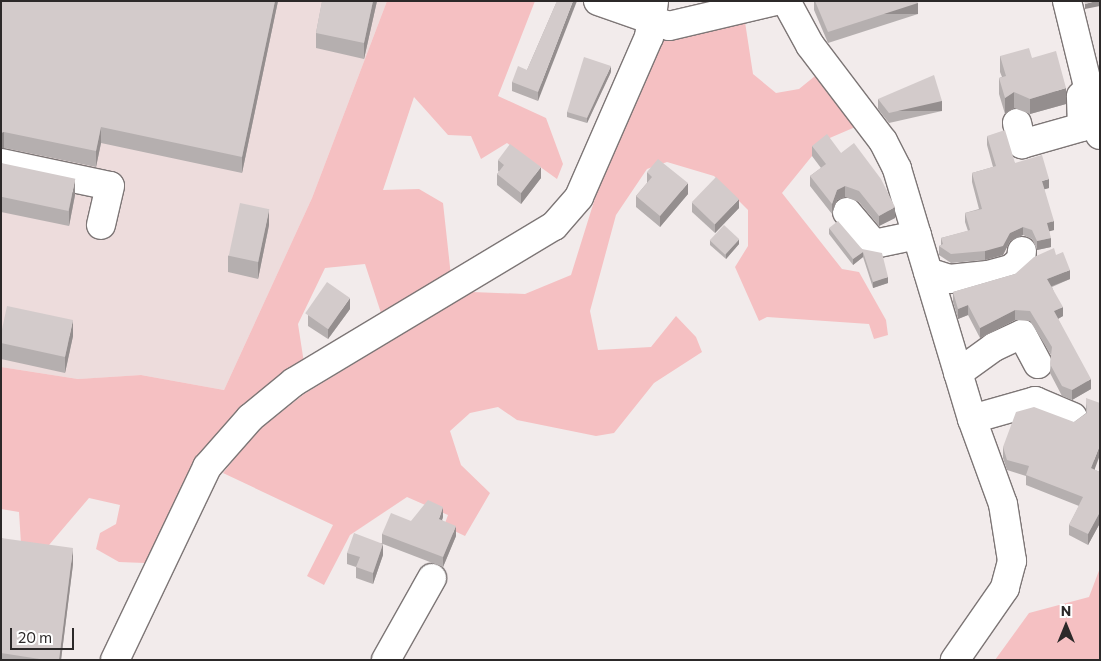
<!DOCTYPE html>
<html>
<head>
<meta charset="utf-8">
<style>
  body { margin:0 }
  #map { position:relative; width:1101px; height:661px; overflow:hidden; background:#f2ebeb; font-family:Commissioner,sans-serif }
  div>[style] { position:absolute }
  [style*='--x'] { left:calc(var(--x)*1px); top:calc(var(--y)*1px); width:calc(var(--w)*1px); rotate:calc(var(--a)*1deg) }
  .built>* { inset:0; background:#eddcdc }
  .green>* { inset:0; background:#f5c0c2 }
  .roads { filter:drop-shadow(1px 0 #7d7676) drop-shadow(-1px 0 #7d7676) drop-shadow(0 1px #7d7676) drop-shadow(0 -1px #7d7676) }
  .minor>* { height:28px; margin:-14px; padding:0 14px; transform-origin:14px; border-radius:14px; background:#fff }
  .wall>* { inset:0; background:#b5afaf }
  .shaded-wall>* { inset:0; background:#948e8e; transform-origin:0 0 }
  .building>* { inset:0; background:#d3cbcb; transform-origin:0 0 }
  span { translate:-50% -50%; white-space:nowrap; text-align:center; line-height:1.15; -webkit-text-stroke:4px #fff; paint-order:stroke }
  .frame { position:absolute; inset:0; border:2px solid #2c2929; pointer-events:none }
  .north { position:absolute; left:1041px; top:601px; width:50px; height:50px; -webkit-text-stroke:4px #fff; paint-order:stroke; rotate:0deg; font-size:14px; font-weight:700; line-height:20px; text-align:center; color:#2c2929 }
  .north::after { content:''; display:block; margin:auto; width:18px; height:22px; background:#2c2929; clip-path:polygon(50% 0,100% 100%,50% 72%,0 100%) }
  .scale { position:absolute; left:10px; top:628px; width:64px; height:22px; box-sizing:border-box; border:2px solid #2c2929; border-top:0; padding-left:6px; font-size:15px; line-height:18px; white-space:nowrap; color:#2c2929; -webkit-text-stroke:4px #fff; paint-order:stroke }
</style>
</head>
<body>
<div id="map">
  <div class="built">
    <i style="clip-path:polygon(1px 1px,387px 1px,312px 198px,224px 390px,141px 375px,78px 379px,1px 367px)"></i>
  </div>
  <div class="green">
    <i style="clip-path:polygon(387px 1px,535px 1px,498px 96px,546px 118px,563px 164px,557px 179px,507px 143px,481px 159px,471px 136px,448px 135px,414px 97px,383px 190px,419px 189px,443px 203px,451px 276px,381px 313px,365px 264px,325px 268px,298px 324px,304px 363px,199px 460px,145px 563px,119px 562px,96px 549px,100px 533px,116px 524px,120px 505px,89px 498px,49px 545px,21px 544px,19px 512px,1px 509px,1px 367px,78px 379px,141px 375px,224px 390px,312px 198px)"></i>
    <i style="clip-path:polygon(745px 22px,753px 74px,776px 93px,799px 89px,820px 72px,860px 125px,825px 140px,782px 193px,842px 269px,859px 272px,886px 320px,888px 335px,874px 339px,869px 324px,767px 317px,759px 321px,735px 267px,748px 246px,748px 210px,714px 176px,667px 162px,647px 169px,616px 215px,590px 311px,598px 350px,651px 347px,676px 316px,696px 337px,702px 352px,654px 383px,614px 433px,596px 436px,517px 420px,498px 407px,470px 413px,450px 431px,461px 465px,490px 493px,465px 536px,444px 526px,448px 515px,407px 497px,350px 535px,324px 585px,307px 576px,333px 525px,223px 473px,255px 433px,304px 394px,472px 292px,525px 294px,571px 275px,596px 195px,662px 38px)"></i>
    <i style="clip-path:polygon(1100px 568px,1100px 660px,995px 660px,1029px 613px,1089px 597px)"></i>
  </div>
  <div class="roads">
    <div class="minor">
      <i style="--x:598;--y:1;--w:75;--a:19.4"></i>
      <i style="--x:669;--y:26;--w:110;--a:-13.2"></i>
      <i style="--x:786;--y:1;--w:50;--a:61.4"></i>
      <i style="--x:810;--y:45;--w:121;--a:52.8"></i>
      <i style="--x:883;--y:141;--w:31;--a:63"></i>
      <i style="--x:897;--y:169;--w:261;--a:73.3"></i>
      <i style="--x:972;--y:419;--w:90;--a:70"></i>
      <i style="--x:1003;--y:504;--w:58;--a:81"></i>
      <i style="--x:1012;--y:561;--w:28;--a:105"></i>
      <i style="--x:1005;--y:588;--w:88;--a:124.8"></i>
      <i style="--x:1067;--y:1;--w:138;--a:76.2"></i>
      <i style="--x:1017;--y:123;--w:22;--a:77"></i>
      <i style="--x:1022;--y:144;--w:62;--a:-15.8"></i>
      <i style="--x:1082;--y:127;--w:31;--a:-92"></i>
      <i style="--x:1;--y:163;--w:111;--a:11.9"></i>
      <i style="--x:110;--y:186;--w:40;--a:103"></i>
      <i style="--x:847;--y:212;--w:42;--a:49.8"></i>
      <i style="--x:874;--y:244;--w:44;--a:-11.8"></i>
      <i style="--x:928;--y:272;--w:22;--a:18"></i>
      <i style="--x:949;--y:279;--w:39;--a:-6"></i>
      <i style="--x:988;--y:275;--w:24;--a:-15"></i>
      <i style="--x:1011;--y:269;--w:13;--a:-42"></i>
      <i style="--x:1021;--y:260;--w:9;--a:-84"></i>
      <i style="--x:958;--y:373;--w:44;--a:-35.8"></i>
      <i style="--x:994;--y:347;--w:31;--a:-25"></i>
      <i style="--x:1022;--y:334;--w:34;--a:62"></i>
      <i style="--x:972;--y:419;--w:66;--a:-15.9"></i>
      <i style="--x:1035;--y:401;--w:41;--a:22.8"></i>
      <i style="--x:115;--y:660;--w:214;--a:-64.5"></i>
      <i style="--x:207;--y:467;--w:65;--a:-48.7"></i>
      <i style="--x:250;--y:418;--w:57;--a:-39.3"></i>
      <i style="--x:294;--y:382;--w:303;--a:-31"></i>
      <i style="--x:554;--y:226;--w:38;--a:-49"></i>
      <i style="--x:579;--y:197;--w:175;--a:-66.4"></i>
      <i style="--x:649;--y:37;--w:36;--a:-82"></i>
      <i style="--x:386;--y:660;--w:94;--a:-60.7"></i>
    </div>
  </div>
  <div class="wall">
    <i style="clip-path:polygon(1px 1px,278px 1px,242px 173px,101px 143px,96px 167px,4px 148px,1px 148px)"></i>
    <i style="clip-path:polygon(317px 1px,377px 1px,364px 59px,316px 48px,316px 33px,322px 2px)"></i>
    <i style="clip-path:polygon(557px 1px,538px 101px,512px 91px,512px 82px,527px 70px)"></i>
    <i style="clip-path:polygon(814px 1px,917px 1px,918px 14px,828px 43px,814px 10px)"></i>
    <i style="clip-path:polygon(1000px 56px,1032px 58px,1066px 104px,1030px 114px,1014px 108px,1005px 114px,999px 94px,999px 78px,1002px 77px,1000px 72px)"></i>
    <i style="clip-path:polygon(611px 72px,587px 123px,567px 117px,567px 112px)"></i>
    <i style="clip-path:polygon(878px 99px,942px 111px,889px 123px,878px 109px)"></i>
    <i style="clip-path:polygon(987px 136px,1015px 163px,1049px 188px,1044px 189px,1054px 230px,1049px 231px,1051px 247px,1037px 250px,1032px 239px,1023px 235px,1010px 241px,1003px 255px,985px 260px,951px 263px,939px 255px,939px 246px,941px 245px,941px 238px,968px 231px,965px 222px,965px 213px,979px 209px,972px 182px,972px 173px,993px 167px,987px 145px)"></i>
    <i style="clip-path:polygon(812px 146px,841px 153px,895px 218px,879px 226px,859px 202px,845px 197px,837px 200px,832px 214px,810px 186px,810px 176px,821px 168px,812px 156px)"></i>
    <i style="clip-path:polygon(498px 160px,541px 178px,521px 204px,497px 185px,497px 174px,499px 172px,498px 171px)"></i>
    <i style="clip-path:polygon(1px 163px,75px 195px,69px 226px,1px 212px)"></i>
    <i style="clip-path:polygon(647px 172px,688px 194px,660px 227px,636px 207px,636px 196px,647px 183px)"></i>
    <i style="clip-path:polygon(692px 203px,739px 208px,715px 233px,692px 212px)"></i>
    <i style="clip-path:polygon(269px 225px,258px 279px,228px 272px,228px 256px)"></i>
    <i style="clip-path:polygon(829px 228px,862px 249px,888px 283px,873px 288px,863px 257px,853px 265px,829px 234px)"></i>
    <i style="clip-path:polygon(710px 240px,739px 244px,726px 259px,710px 245px)"></i>
    <i style="clip-path:polygon(1056px 255px,1070px 279px,1052px 287px,1063px 316px,1058px 319px,1091px 389px,1072px 400px,1062px 396px,1050px 373px,1051px 355px,1030px 321px,1015px 320px,980px 338px,968px 315px,958px 319px,953px 302px,953px 292px,1015px 274px)"></i>
    <i style="clip-path:polygon(350px 309px,328px 339px,308px 326px,308px 315px)"></i>
    <i style="clip-path:polygon(1px 334px,73px 336px,65px 373px,1px 359px)"></i>
    <i style="clip-path:polygon(1086px 398px,1095px 470px,1100px 472px,1100px 523px,1088px 545px,1069px 535px,1069px 525px,1079px 506px,1026px 485px,1026px 476px,1007px 470px,1003px 458px,1003px 447px,1074px 422px,1086px 413px)"></i>
    <i style="clip-path:polygon(443px 517px,442px 520px,456px 536px,443px 567px,383px 544px,383px 555px,373px 584px,356px 578px,356px 567px,347px 564px,347px 553px,382px 543px,382px 534px,411px 521px)"></i>
    <i style="clip-path:polygon(1px 538px,73px 564px,61px 660px,1px 660px)"></i>
  </div>
  <div class="shaded-wall">
    <i style="clip-path:polygon(275px 1px,278px 1px,242px 173px,242px 157px)"></i>
    <i style="clip-path:polygon(373px 1px,377px 1px,364px 59px,364px 43px)"></i>
    <i style="clip-path:polygon(573px 1px,577px 1px,538px 101px,538px 92px)"></i>
    <i style="clip-path:polygon(1096px 1px,1100px 1px,1100px 6px,1085px 9px,1085px 4px)"></i>
    <i style="left:918px;top:3px;width:11px;height:95px;rotate:90deg"></i>
    <i style="clip-path:polygon(611px 66px,611px 72px,587px 123px,587px 118px)"></i>
    <i style="clip-path:polygon(1066px 88px,1066px 104px,1030px 114px,1030px 99px)"></i>
    <i style="clip-path:polygon(1014px 92px,1014px 108px,1005px 114px,1005px 98px)"></i>
    <i style="left:942px;top:101px;width:10px;height:54px;rotate:90deg"></i>
    <i style="clip-path:polygon(101px 127px,101px 143px,96px 167px,96px 151px)"></i>
    <i style="left:4px;top:132px;width:16px;height:3px;rotate:90deg"></i>
    <i style="clip-path:polygon(541px 167px,541px 178px,521px 204px,521px 193px)"></i>
    <i style="clip-path:polygon(75px 179px,75px 195px,69px 226px,69px 210px)"></i>
    <i style="clip-path:polygon(1049px 179px,1049px 188px,1042px 190px,1042px 181px)"></i>
    <i style="clip-path:polygon(688px 183px,688px 194px,660px 227px,660px 216px)"></i>
    <i style="clip-path:polygon(845px 186px,845px 197px,837px 200px,832px 214px,832px 204px,837px 190px)"></i>
    <i style="clip-path:polygon(739px 199px,739px 208px,715px 233px,715px 224px)"></i>
    <i style="clip-path:polygon(895px 207px,895px 218px,879px 226px,879px 216px)"></i>
    <i style="clip-path:polygon(269px 209px,269px 225px,258px 279px,258px 263px)"></i>
    <i style="clip-path:polygon(1054px 221px,1054px 230px,1047px 232px,1047px 223px)"></i>
    <i style="clip-path:polygon(1023px 227px,1023px 235px,1010px 241px,1003px 255px,985px 260px,985px 251px,1010px 233px)"></i>
    <i style="clip-path:polygon(1051px 238px,1051px 247px,1037px 250px,1037px 241px)"></i>
    <i style="clip-path:polygon(739px 239px,739px 244px,726px 259px,726px 254px)"></i>
    <i style="clip-path:polygon(863px 252px,863px 257px,853px 265px,853px 259px)"></i>
    <i style="clip-path:polygon(1070px 270px,1070px 279px,1047px 288px,1047px 279px)"></i>
    <i style="clip-path:polygon(888px 277px,888px 283px,873px 288px,873px 282px)"></i>
    <i style="clip-path:polygon(350px 298px,350px 309px,328px 339px,328px 329px)"></i>
    <i style="clip-path:polygon(968px 305px,968px 315px,958px 319px,958px 309px)"></i>
    <i style="clip-path:polygon(1063px 307px,1063px 316px,1054px 321px,1054px 311px)"></i>
    <i style="clip-path:polygon(1015px 310px,1015px 320px,980px 338px,980px 328px)"></i>
    <i style="clip-path:polygon(73px 320px,73px 336px,65px 373px,65px 357px)"></i>
    <i style="clip-path:polygon(1091px 379px,1091px 389px,1072px 400px,1072px 390px)"></i>
    <i style="clip-path:polygon(1100px 445px,1100px 455px,1091px 479px,1091px 468px)"></i>
    <i style="clip-path:polygon(443px 507px,443px 517px,439px 529px,439px 519px)"></i>
    <i style="clip-path:polygon(1100px 512px,1100px 523px,1088px 545px,1088px 534px)"></i>
    <i style="clip-path:polygon(456px 526px,456px 536px,443px 567px,443px 557px)"></i>
    <i style="clip-path:polygon(383px 544px,383px 555px,373px 584px,373px 573px)"></i>
    <i style="clip-path:polygon(73px 548px,73px 564px,61px 660px,59px 660px)"></i>
  </div>
  <div class="building">
    <i style="clip-path:polygon(1px 1px,275px 1px,242px 157px,101px 127px,96px 151px,4px 132px,1px 133px)"></i>
    <i style="clip-path:polygon(322px 1px,373px 1px,364px 43px,316px 33px)"></i>
    <i style="clip-path:polygon(557px 1px,573px 1px,538px 92px,512px 82px,518px 66px,527px 70px)"></i>
    <i style="clip-path:polygon(815px 1px,917px 1px,918px 3px,828px 32px)"></i>
    <i style="clip-path:polygon(1084px 1px,1096px 1px,1085px 4px)"></i>
    <i style="clip-path:polygon(1029px 48px,1032px 58px,1056px 51px,1066px 88px,1030px 99px,1014px 92px,1005px 98px,999px 78px,1006px 76px,1000px 56px)"></i>
    <i style="clip-path:polygon(584px 57px,611px 66px,587px 118px,567px 112px)"></i>
    <i style="clip-path:polygon(934px 75px,942px 101px,889px 113px,878px 99px)"></i>
    <i style="clip-path:polygon(1005px 130px,1015px 163px,1042px 155px,1049px 179px,1042px 181px,1054px 221px,1047px 223px,1051px 238px,1037px 241px,1032px 230px,1023px 227px,1010px 233px,1003px 246px,985px 251px,951px 254px,939px 246px,943px 244px,941px 238px,970px 230px,965px 213px,982px 209px,972px 173px,996px 166px,987px 136px)"></i>
    <i style="clip-path:polygon(827px 134px,841px 153px,854px 143px,881px 179px,895px 207px,879px 216px,859px 191px,845px 186px,837px 190px,832px 204px,810px 176px,826px 164px,812px 146px)"></i>
    <i style="clip-path:polygon(510px 144px,541px 167px,521px 193px,497px 174px,504px 165px,498px 160px)"></i>
    <i style="clip-path:polygon(658px 159px,688px 183px,660px 216px,636px 196px,652px 177px,647px 172px)"></i>
    <i style="left:1px;top:163px;width:76px;height:33px;rotate:12deg"></i>
    <i style="left:716px;top:177px;width:32px;height:35px;rotate:44deg"></i>
    <i style="left:240px;top:203px;width:30px;height:54px;rotate:12deg"></i>
    <i style="clip-path:polygon(838px 221px,862px 249px,882px 253px,888px 277px,873px 282px,863px 252px,853px 259px,829px 228px)"></i>
    <i style="left:724px;top:225px;width:21px;height:21px;rotate:43deg"></i>
    <i style="clip-path:polygon(1054px 248px,1056px 255px,1063px 252px,1070px 270px,1047px 279px,1063px 307px,1054px 311px,1091px 379px,1072px 390px,1062px 386px,1050px 364px,1052px 347px,1030px 311px,1015px 310px,980px 328px,968px 305px,958px 309px,953px 292px,1015px 274px,1034px 257px)"></i>
    <i style="left:327px;top:282px;width:28px;height:38px;rotate:35deg"></i>
    <i style="clip-path:polygon(7px 306px,73px 320px,65px 357px,1px 343px,1px 334px)"></i>
    <i style="clip-path:polygon(1086px 398px,1100px 403px,1100px 445px,1091px 468px,1100px 472px,1100px 512px,1088px 534px,1069px 525px,1083px 497px,1026px 475px,1029px 466px,1007px 460px,1003px 447px,1016px 412px,1034px 407px,1074px 422px,1087px 413px)"></i>
    <i style="clip-path:polygon(428px 500px,443px 507px,439px 519px,456px 526px,443px 557px,382px 534px,391px 513px,411px 521px)"></i>
    <i style="clip-path:polygon(354px 533px,383px 544px,373px 573px,356px 567px,360px 557px,347px 553px)"></i>
    <i style="clip-path:polygon(1px 538px,73px 548px,59px 660px,46px 660px,1px 653px)"></i>
  </div>
  <div class="frame"></div>
  <div class="north">N</div>
  <div class="scale">20 m</div>
</div>
</body>
</html>
